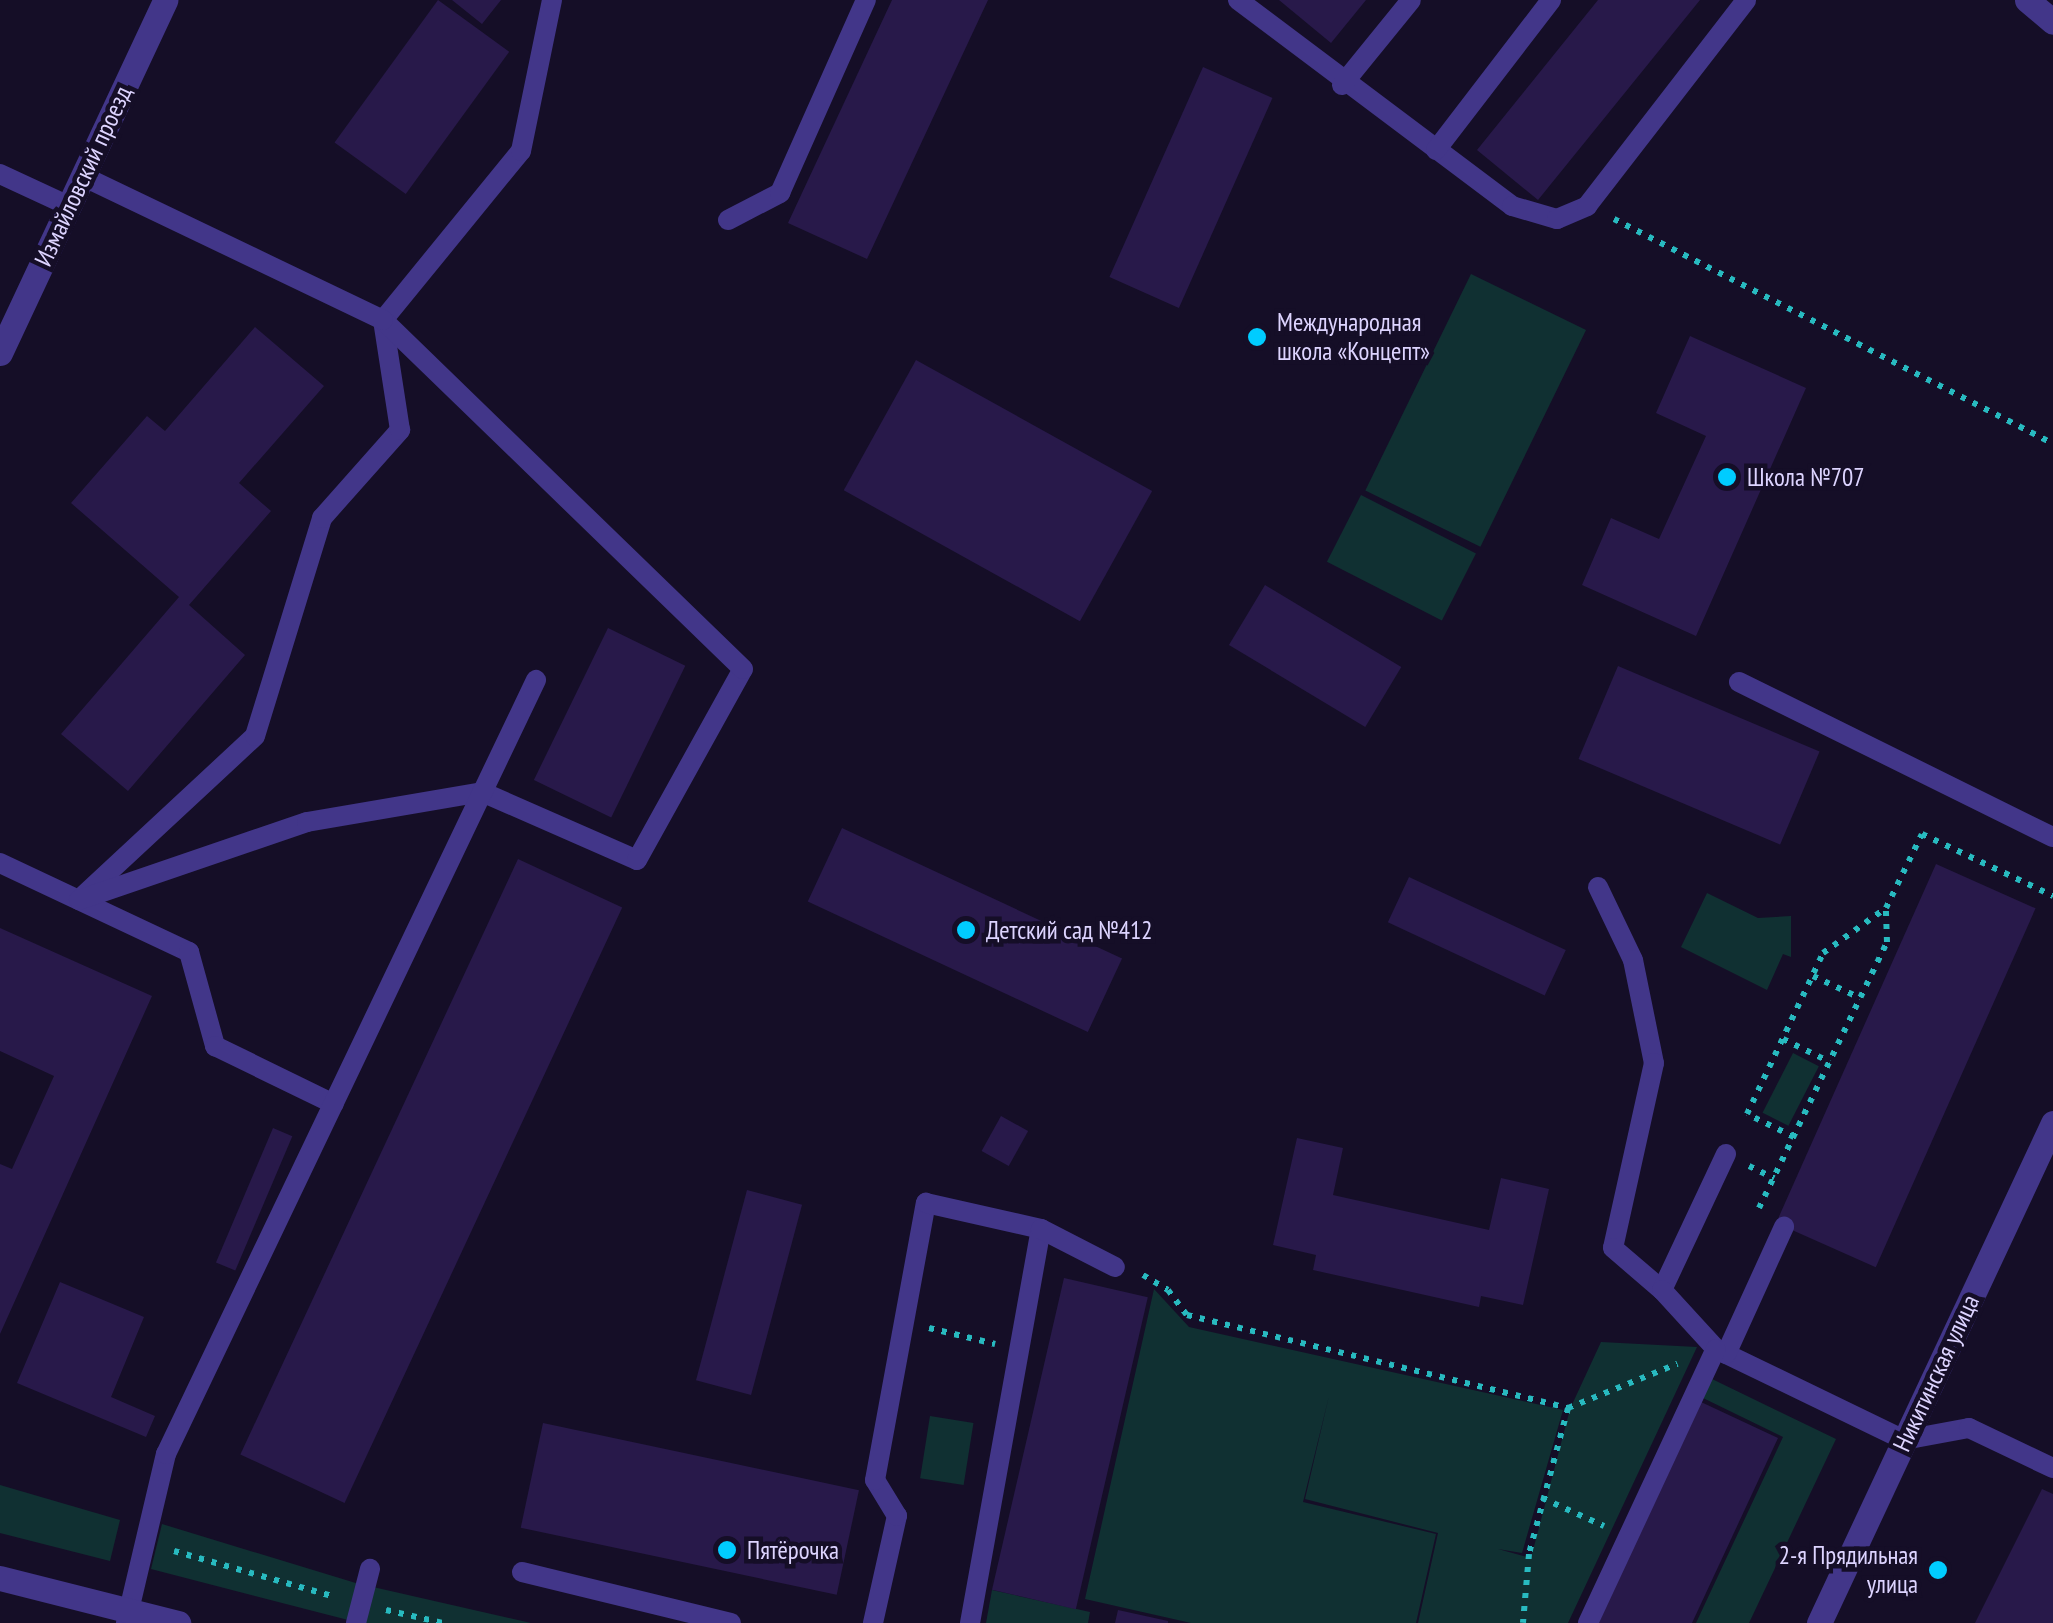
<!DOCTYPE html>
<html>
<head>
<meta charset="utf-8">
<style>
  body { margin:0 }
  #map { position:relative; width:2053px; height:1623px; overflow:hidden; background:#150e27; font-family:"PT Sans Narrow",sans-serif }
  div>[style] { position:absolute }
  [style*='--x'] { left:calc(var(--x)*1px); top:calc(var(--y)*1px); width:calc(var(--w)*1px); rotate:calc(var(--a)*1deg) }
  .green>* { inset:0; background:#103032; transform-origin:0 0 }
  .building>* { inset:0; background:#28194a; transform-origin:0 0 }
  .path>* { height:6px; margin-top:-3px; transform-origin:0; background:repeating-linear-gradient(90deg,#28bac0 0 5px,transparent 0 13px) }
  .service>* { height:20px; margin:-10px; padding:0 10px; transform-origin:10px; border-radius:10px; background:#423689 }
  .tertiary>* { height:25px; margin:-12.5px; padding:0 12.5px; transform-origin:12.5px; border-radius:12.5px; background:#423689 }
  .dots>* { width:28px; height:28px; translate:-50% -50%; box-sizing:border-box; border:5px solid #150e27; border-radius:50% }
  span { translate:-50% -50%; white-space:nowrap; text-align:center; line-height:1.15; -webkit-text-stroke:9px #150e27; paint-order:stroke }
  .street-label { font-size:25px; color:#ddd4ff }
  .poi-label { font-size:25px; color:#ddd4ff }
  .left { translate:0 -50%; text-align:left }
  .right { translate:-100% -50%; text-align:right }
</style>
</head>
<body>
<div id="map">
  <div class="green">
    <i style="left:1471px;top:274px;width:128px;height:241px;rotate:26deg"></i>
    <i style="left:1361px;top:495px;width:129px;height:75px;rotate:27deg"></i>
    <i style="clip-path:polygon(1707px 893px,1758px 918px,1791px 916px,1791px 957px,1783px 954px,1767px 990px,1681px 947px)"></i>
    <i style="left:1793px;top:1053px;width:29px;height:67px;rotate:27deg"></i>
    <i style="clip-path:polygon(1154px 1289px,1189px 1327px,1563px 1410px,1522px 1553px,1498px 1549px,1531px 1558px,1570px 1409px,1601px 1342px,1697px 1347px,1568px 1623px,1418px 1623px,1438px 1533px,1305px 1499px,1329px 1396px,1303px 1502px,1436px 1534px,1416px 1623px,1191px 1623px,1085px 1599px)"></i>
    <i style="clip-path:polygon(1712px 1379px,1836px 1439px,1749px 1623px,1696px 1623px,1783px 1437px,1703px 1398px)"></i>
    <i style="left:930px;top:1416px;width:44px;height:63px;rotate:9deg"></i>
    <i style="clip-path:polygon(0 1485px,120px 1520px,110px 1561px,0 1533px)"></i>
    <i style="clip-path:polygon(162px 1524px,359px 1584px,352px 1621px,151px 1569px)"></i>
    <i style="clip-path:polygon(373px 1587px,531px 1623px,365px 1623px)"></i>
    <i style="clip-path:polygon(992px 1590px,1090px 1612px,1088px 1623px,986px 1623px)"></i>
  </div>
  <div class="building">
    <i style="left:438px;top:0;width:88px;height:176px;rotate:36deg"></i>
    <i style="clip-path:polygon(452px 0,501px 0,482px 24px)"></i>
    <i style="clip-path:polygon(892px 0,988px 0,867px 259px,788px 223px)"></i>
    <i style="clip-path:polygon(1279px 0,1366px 0,1331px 43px)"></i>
    <i style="clip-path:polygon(1598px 0,1700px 0,1538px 200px,1477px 150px)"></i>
    <i style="left:1203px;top:67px;width:76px;height:230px;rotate:24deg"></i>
    <i style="clip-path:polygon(255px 327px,324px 386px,239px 483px,271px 511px,189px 605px,245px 655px,128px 791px,61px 734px,179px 597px,71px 503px,147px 416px,165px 431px)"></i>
    <i style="clip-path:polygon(1690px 336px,1806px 388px,1696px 636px,1582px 585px,1611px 518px,1659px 539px,1706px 436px,1656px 413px)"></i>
    <i style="left:916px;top:360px;width:270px;height:149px;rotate:29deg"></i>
    <i style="left:1265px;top:585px;width:159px;height:70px;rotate:31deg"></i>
    <i style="left:608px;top:628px;width:86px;height:169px;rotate:26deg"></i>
    <i style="left:1618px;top:666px;width:219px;height:101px;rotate:23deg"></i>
    <i style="left:842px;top:828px;width:309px;height:81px;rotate:25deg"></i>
    <i style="left:518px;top:859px;width:115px;height:657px;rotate:25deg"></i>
    <i style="left:1936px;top:864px;width:109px;height:393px;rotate:24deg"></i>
    <i style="left:1409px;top:877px;width:173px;height:50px;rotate:25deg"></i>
    <i style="clip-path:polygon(0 928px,152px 996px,0 1334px,0 1164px,12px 1169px,54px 1076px,0 1051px)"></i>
    <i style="left:1001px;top:1116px;width:31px;height:40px;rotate:29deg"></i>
    <i style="left:273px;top:1128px;width:21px;height:146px;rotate:23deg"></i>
    <i style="clip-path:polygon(1297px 1138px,1343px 1148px,1333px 1195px,1489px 1230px,1501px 1178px,1549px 1189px,1523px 1305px,1481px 1296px,1479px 1307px,1313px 1270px,1316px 1255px,1273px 1245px)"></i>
    <i style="left:747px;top:1190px;width:57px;height:197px;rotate:15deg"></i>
    <i style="left:1064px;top:1278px;width:86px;height:320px;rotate:13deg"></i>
    <i style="clip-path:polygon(60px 1282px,144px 1317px,111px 1397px,155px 1416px,146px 1437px,17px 1383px)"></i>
    <i style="clip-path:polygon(1701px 1402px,1778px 1438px,1692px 1623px,1598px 1623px)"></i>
    <i style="left:543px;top:1423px;width:323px;height:107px;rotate:12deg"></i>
    <i style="clip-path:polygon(2042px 1489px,2053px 1494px,2053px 1623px,1975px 1623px)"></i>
    <i style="clip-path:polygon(1118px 1610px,1168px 1621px,1168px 1623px,1115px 1623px)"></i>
  </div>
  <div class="path">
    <i style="--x:1614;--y:219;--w:493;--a:27.1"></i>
    <i style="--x:1813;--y:976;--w:52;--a:25.1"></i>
    <i style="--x:1783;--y:1039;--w:52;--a:26.1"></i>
    <i style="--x:1794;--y:1137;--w:52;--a:-153.9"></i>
    <i style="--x:1747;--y:1114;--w:178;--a:-64.7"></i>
    <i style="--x:1823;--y:953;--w:77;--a:-35.5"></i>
    <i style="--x:1886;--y:908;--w:82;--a:-64.1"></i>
    <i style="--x:1922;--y:834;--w:145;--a:25.3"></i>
    <i style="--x:1749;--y:1166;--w:28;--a:26"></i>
    <i style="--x:1759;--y:1208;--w:295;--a:-64.3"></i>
    <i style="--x:1887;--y:942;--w:33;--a:-92"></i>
    <i style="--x:1143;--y:1275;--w:29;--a:31"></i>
    <i style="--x:1168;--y:1290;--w:31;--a:53"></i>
    <i style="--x:1187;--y:1315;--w:392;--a:13.7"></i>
    <i style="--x:1568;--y:1408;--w:151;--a:105"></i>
    <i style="--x:1529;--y:1554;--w:69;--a:95"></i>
    <i style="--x:929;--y:1328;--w:68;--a:13.6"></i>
    <i style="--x:1568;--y:1408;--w:118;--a:-22"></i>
    <i style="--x:1542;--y:1498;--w:68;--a:24.3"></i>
    <i style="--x:174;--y:1551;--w:167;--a:15.9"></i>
    <i style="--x:386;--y:1610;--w:58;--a:12.8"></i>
  </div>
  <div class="service">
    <i style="--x:1238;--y:0;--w:343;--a:36.9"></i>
    <i style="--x:1512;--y:206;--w:47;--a:16.1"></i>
    <i style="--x:1557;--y:219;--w:33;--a:-23"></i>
    <i style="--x:1587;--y:206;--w:260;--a:-52.3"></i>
    <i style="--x:1342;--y:85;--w:109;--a:-50.9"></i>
    <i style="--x:1436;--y:150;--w:189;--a:-52.5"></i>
    <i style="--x:0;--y:174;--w:76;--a:24.9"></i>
    <i style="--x:728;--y:220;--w:59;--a:-27.4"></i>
    <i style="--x:780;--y:193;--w:211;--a:-66"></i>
    <i style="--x:1739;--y:682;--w:350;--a:26.3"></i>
    <i style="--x:0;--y:863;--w:209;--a:25.2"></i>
    <i style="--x:189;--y:952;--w:98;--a:74.5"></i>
    <i style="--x:215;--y:1046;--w:132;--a:26"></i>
    <i style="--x:1598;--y:887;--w:81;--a:64.4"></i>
    <i style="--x:1633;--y:960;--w:105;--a:78.5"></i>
    <i style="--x:1654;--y:1063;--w:189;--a:102.5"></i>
    <i style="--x:1613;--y:1248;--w:65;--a:40.6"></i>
    <i style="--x:84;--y:895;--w:233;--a:-42.9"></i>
    <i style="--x:255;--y:736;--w:228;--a:-72.9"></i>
    <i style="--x:322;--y:518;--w:118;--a:-48.4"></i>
    <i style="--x:400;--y:430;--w:111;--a:-98.8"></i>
    <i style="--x:383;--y:320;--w:218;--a:-50.8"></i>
    <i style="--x:521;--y:151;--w:154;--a:-78.4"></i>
    <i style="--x:79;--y:900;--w:241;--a:-18.9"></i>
    <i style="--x:307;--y:822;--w:178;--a:-9.7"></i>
    <i style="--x:482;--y:792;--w:169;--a:23.7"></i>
    <i style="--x:637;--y:860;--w:218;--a:-61"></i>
    <i style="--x:743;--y:669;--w:501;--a:-135.89"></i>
    <i style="--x:383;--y:320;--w:333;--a:-154.4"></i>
    <i style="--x:1726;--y:1154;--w:150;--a:115.2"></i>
    <i style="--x:1662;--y:1290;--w:80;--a:47.5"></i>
    <i style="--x:1716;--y:1349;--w:209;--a:25.8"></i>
    <i style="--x:1904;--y:1440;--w:66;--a:-10.5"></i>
    <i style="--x:1969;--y:1428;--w:93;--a:25.5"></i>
    <i style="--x:1726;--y:1354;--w:140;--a:-65.5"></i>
    <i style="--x:522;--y:1572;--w:215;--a:13.7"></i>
    <i style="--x:126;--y:1623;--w:174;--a:-76.7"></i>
    <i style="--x:166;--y:1454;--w:858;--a:-64.45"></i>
    <i style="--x:356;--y:1623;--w:56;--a:-75.5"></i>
    <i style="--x:873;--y:1623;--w:110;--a:-77.4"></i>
    <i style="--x:897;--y:1516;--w:42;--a:-121.4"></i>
    <i style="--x:875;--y:1480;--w:282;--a:-79.6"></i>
    <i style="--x:926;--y:1203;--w:118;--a:12.7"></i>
    <i style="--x:970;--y:1623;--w:400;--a:-79.8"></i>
    <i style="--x:1041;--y:1229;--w:83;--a:27.2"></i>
    <i style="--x:1588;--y:1623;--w:302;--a:-65"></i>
  </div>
  <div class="tertiary">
    <i style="--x:2027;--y:0;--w:34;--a:40"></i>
    <i style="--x:0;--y:353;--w:390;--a:-64.9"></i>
    <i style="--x:0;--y:1578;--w:184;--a:14.2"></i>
    <i style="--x:1819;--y:1623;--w:552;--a:-64.92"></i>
  </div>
  <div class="dots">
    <i style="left:1257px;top:337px;background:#0cf"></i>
    <i style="left:1727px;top:477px;background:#0cf"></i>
    <i style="left:966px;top:930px;background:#0cf"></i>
    <i style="left:727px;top:1550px;background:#0cf"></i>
    <i style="left:1938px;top:1570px;background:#0cf"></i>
  </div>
  <div class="street-label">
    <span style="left:83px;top:176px;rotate:-65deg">Измайловский проезд</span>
    <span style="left:1936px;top:1373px;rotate:-65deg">Никитинская улица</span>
  </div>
  <div class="poi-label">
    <span class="left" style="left:1277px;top:337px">Международная<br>школа «Концепт»</span>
    <span class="left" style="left:1747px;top:477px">Школа №707</span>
    <span class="left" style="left:986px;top:930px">Детский сад №412</span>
    <span class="left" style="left:747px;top:1550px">Пятёрочка</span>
    <span class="right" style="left:1918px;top:1570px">2-я Прядильная<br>улица</span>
  </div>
</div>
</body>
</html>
